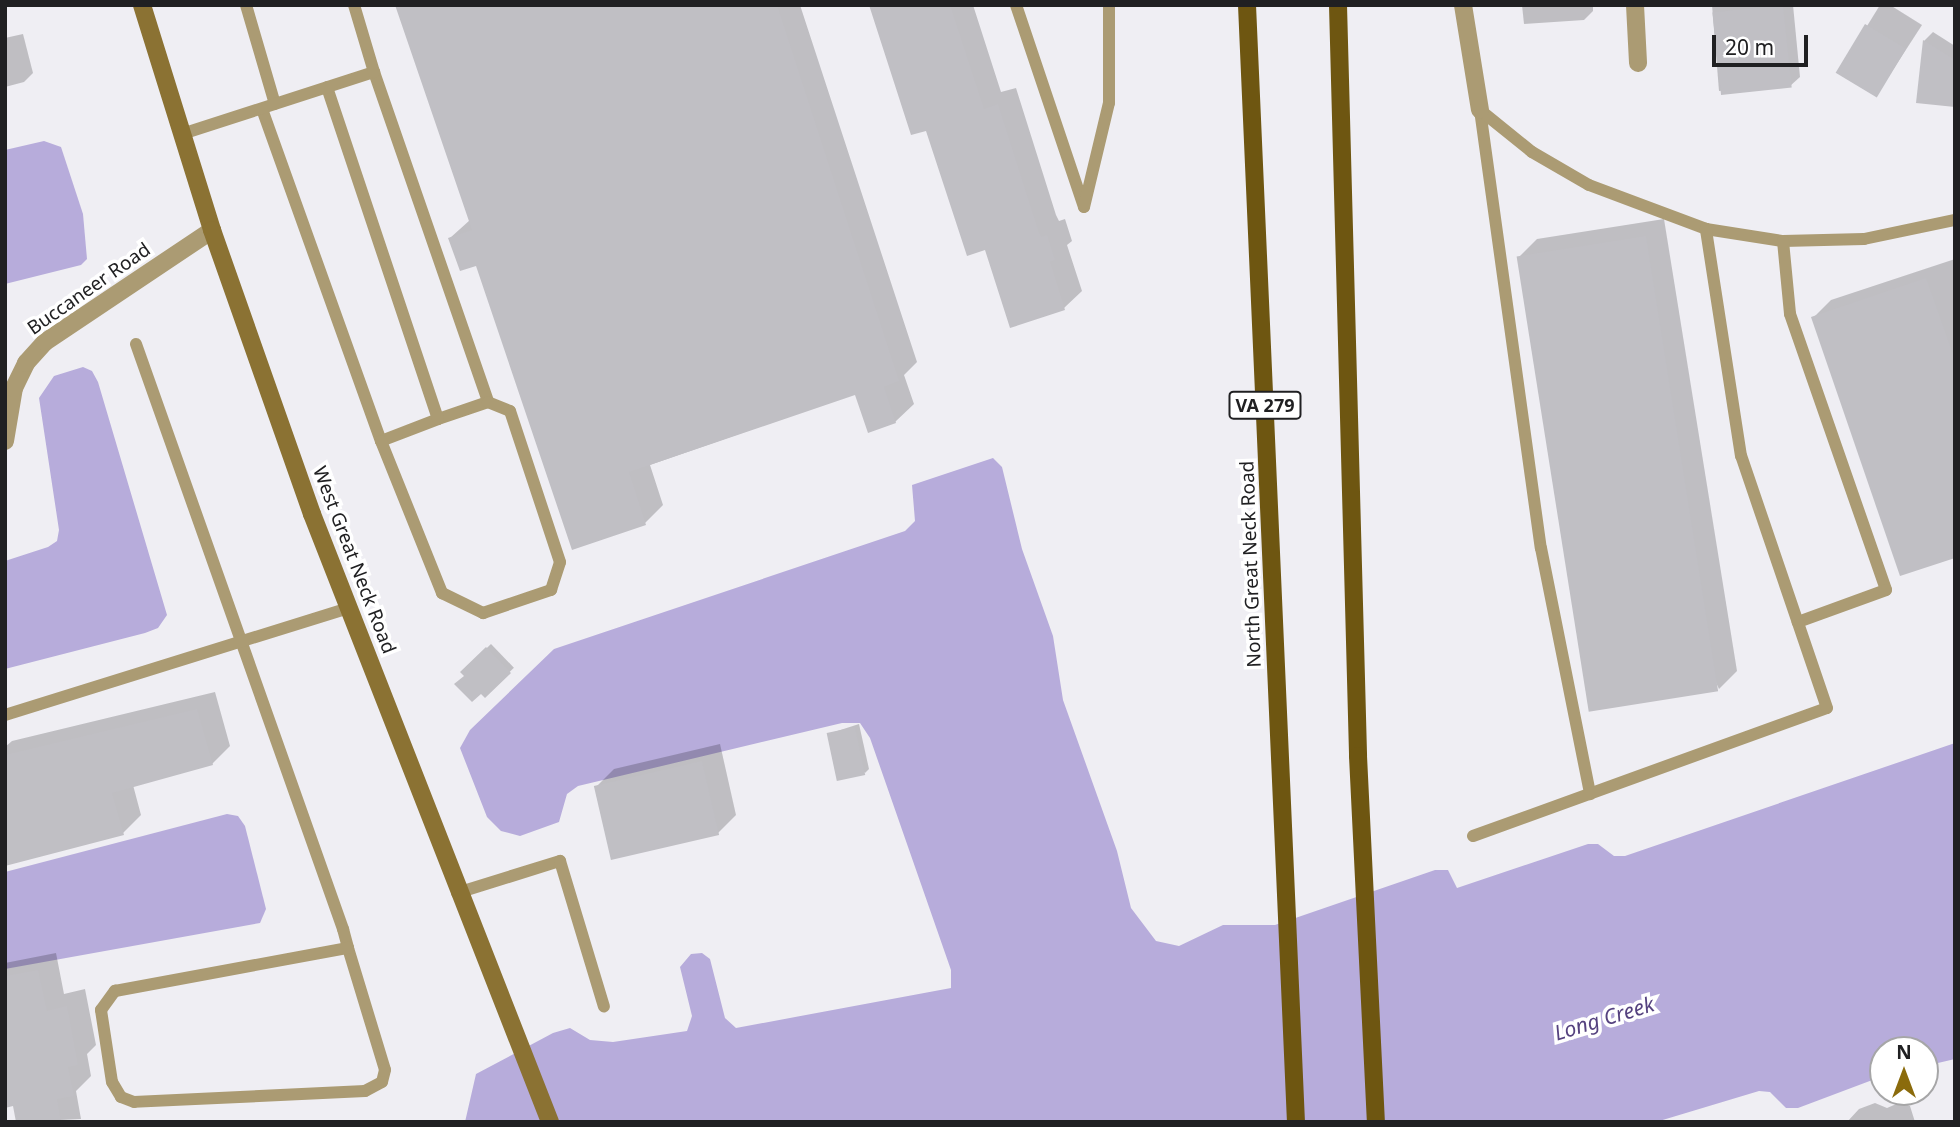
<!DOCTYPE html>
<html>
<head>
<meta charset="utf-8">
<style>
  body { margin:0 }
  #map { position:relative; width:1960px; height:1127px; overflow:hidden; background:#efeef3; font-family:"Noto Sans",sans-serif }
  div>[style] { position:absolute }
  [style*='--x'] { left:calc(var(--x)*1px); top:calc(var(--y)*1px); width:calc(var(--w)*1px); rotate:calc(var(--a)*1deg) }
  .water>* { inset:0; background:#b7acdb }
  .shadow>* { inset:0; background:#0003; transform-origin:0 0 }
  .building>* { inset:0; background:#c0bfc4; transform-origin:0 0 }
  .lane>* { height:12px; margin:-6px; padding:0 6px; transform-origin:6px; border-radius:6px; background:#ab9b73 }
  .street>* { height:18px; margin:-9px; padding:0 9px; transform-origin:9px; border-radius:9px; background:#ab9b73 }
  .secondary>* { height:18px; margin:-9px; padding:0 9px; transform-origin:9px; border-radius:9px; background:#8b7233 }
  .primary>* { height:18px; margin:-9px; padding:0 9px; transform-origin:9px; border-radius:9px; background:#6e5611 }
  span { translate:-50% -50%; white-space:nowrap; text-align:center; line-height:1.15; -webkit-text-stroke:7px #fff; paint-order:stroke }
  .shield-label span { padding:2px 5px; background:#fff; border:2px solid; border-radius:5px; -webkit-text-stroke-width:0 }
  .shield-label { font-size:18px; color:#202022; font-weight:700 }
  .street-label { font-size:19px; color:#202022 }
  .water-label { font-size:21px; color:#55427f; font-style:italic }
  .frame { position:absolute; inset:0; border:7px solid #202022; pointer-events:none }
  .north { position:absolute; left:1869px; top:1036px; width:70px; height:70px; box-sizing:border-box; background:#fff; border:2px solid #a6a6a7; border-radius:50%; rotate:0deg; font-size:19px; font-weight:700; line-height:28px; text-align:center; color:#202022 }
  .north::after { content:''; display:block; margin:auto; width:24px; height:32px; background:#8b6b0c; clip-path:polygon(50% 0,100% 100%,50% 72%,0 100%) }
  .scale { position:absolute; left:1712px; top:35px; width:96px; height:32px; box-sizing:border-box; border:4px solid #202022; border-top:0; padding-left:9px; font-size:21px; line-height:24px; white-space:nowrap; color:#202022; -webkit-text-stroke:5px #fff; paint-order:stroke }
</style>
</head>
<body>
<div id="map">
  <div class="water">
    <i style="clip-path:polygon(44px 141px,61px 147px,83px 214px,87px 259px,81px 265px,5px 284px,5px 150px)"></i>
    <i style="clip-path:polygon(83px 367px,92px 371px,98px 382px,167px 615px,158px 628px,145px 633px,5px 669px,5px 561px,48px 547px,57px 541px,59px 530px,39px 398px,54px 376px)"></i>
    <i style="clip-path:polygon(993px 458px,1002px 467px,1022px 549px,1053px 636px,1063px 700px,1117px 851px,1131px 908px,1156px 941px,1179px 946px,1223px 925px,1275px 925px,1435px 870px,1448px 870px,1457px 888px,1588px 844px,1598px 844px,1614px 856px,1625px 856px,1955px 743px,1955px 1059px,1925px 1066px,1925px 1050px,1883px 1050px,1883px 1076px,1798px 1108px,1786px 1108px,1770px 1092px,1759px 1091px,1656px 1122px,465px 1122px,476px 1074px,553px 1033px,570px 1028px,590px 1040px,613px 1042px,687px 1031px,692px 1016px,680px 967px,691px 954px,702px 953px,710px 959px,725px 1018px,736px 1028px,951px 988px,951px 970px,870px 738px,860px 723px,842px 723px,578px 786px,567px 794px,559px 822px,520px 836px,501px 831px,487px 817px,460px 748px,470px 730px,554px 649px,905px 531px,915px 521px,912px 485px)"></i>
    <i style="clip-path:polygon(227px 814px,238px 816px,245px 826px,266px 909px,260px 923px,5px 969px,5px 872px)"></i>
  </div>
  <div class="shadow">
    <i style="clip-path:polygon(397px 5px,800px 5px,917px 362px,904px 375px,914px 404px,895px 422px,857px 393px,650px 465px,663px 505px,645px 523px,477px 264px,450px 238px,470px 220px)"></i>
    <i style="clip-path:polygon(871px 5px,973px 5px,1001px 92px,1016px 88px,1056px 215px,1059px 221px,1065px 219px,1072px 241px,1067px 245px,1082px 291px,1064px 308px,927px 128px)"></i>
    <i style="clip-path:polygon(1522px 5px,1593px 5px,1593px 11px,1584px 20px,1524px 24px)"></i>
    <i style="clip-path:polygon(1712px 5px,1793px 5px,1800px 77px,1790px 86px,1719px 91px)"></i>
    <i style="clip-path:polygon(1880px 5px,1890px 5px,1922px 25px,1876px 96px,1838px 73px)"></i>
    <i style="clip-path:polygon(1933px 32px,1955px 46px,1955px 105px,1924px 41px)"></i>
    <i style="clip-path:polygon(23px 34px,33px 73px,24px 82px,5px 87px,5px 38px)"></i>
    <i style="clip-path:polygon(1664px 219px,1737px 671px,1719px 689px,1519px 257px,1537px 239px)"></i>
    <i style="clip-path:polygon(1955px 259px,1955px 556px,1813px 318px,1831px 300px)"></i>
    <i style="left:491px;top:644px;width:33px;height:40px;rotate:46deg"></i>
    <i style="clip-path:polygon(215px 692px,230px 746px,212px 764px,133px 785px,141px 815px,123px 833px,5px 865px,5px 747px,12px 741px)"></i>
    <i style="clip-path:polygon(859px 724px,869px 769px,865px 773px,828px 734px)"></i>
    <i style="clip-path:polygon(720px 744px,736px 815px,718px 833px,596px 787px,614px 769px)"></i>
    <i style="clip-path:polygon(56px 953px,64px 994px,85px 989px,96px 1045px,87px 1054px,91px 1076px,76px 1091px,81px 1119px,18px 1122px,15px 1104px,5px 1106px,5px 963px)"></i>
    <i style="clip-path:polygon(1901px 1102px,1910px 1106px,1915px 1122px,1847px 1122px,1859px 1109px,1875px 1103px,1887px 1108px)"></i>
  </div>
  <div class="building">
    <i style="clip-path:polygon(395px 5px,777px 5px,899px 381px,884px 387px,896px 423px,868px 433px,855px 395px,629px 472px,646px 525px,572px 550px,476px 266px,460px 271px,448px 238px,472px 230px)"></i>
    <i style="clip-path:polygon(869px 5px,950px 5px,984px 109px,998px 104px,1039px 233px,1041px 237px,1047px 235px,1055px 260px,1050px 262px,1065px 310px,1010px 328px,985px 250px,967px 256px,926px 131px,911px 135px)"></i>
    <i style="left:1783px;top:5px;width:83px;height:71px;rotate:84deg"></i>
    <i style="left:1865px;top:24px;width:48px;height:57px;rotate:31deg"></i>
    <i style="clip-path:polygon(1923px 40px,1955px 60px,1955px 107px,1916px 103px)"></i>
    <i style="left:1646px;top:236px;width:461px;height:131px;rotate:81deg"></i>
    <i style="clip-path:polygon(1926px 278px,1955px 360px,1955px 558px,1900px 576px,1811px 317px)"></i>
    <i style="clip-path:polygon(486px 647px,511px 673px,485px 698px,481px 694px,472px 702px,454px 684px,464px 676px,460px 672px)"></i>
    <i style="clip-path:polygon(197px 709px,213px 765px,112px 793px,124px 835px,5px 866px,5px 755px)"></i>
    <i style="left:855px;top:727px;width:49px;height:29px;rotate:78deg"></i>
    <i style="left:702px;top:761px;width:76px;height:111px;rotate:77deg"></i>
    <i style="clip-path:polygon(38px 970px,47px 1011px,67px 1006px,78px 1065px,68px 1067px,74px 1096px,57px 1099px,61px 1122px,16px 1122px,13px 1106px,5px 1108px,5px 976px)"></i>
  </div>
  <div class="lane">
    <i style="--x:246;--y:5;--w:103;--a:73.7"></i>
    <i style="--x:1016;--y:5;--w:213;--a:71.4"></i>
    <i style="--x:1084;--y:207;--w:107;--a:-76.5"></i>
    <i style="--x:1109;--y:103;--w:98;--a:-90"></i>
    <i style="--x:374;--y:72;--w:349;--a:70.9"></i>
    <i style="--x:488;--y:402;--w:53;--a:161.2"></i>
    <i style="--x:262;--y:109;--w:353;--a:70.3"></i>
    <i style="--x:381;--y:441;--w:61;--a:-21.1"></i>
    <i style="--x:438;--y:419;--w:350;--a:-108.5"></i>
    <i style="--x:1480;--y:110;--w:442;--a:82.1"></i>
    <i style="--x:1541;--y:548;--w:251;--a:78.7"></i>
    <i style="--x:1480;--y:110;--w:67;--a:38.9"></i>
    <i style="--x:1532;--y:152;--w:66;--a:30.1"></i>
    <i style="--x:1589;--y:185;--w:125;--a:20.6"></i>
    <i style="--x:1706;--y:229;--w:78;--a:8.9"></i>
    <i style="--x:1783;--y:241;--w:81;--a:-1.4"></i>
    <i style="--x:1864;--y:239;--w:93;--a:-11.8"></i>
    <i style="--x:182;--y:134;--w:202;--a:-17.9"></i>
    <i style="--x:374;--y:72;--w:70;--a:-106.6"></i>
    <i style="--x:1783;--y:241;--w:73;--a:84.5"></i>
    <i style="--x:1790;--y:314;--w:292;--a:70.8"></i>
    <i style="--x:1886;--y:590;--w:94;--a:160"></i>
    <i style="--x:136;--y:344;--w:621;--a:70.51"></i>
    <i style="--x:343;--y:929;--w:20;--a:75"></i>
    <i style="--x:348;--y:948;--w:127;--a:73.1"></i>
    <i style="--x:385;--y:1070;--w:12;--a:104"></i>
    <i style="--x:382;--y:1082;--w:19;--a:152"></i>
    <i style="--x:365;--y:1091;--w:231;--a:177.3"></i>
    <i style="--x:134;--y:1102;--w:14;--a:-159"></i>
    <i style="--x:121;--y:1097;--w:17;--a:-121"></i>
    <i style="--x:112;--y:1082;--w:73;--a:-98.7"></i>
    <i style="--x:101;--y:1010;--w:24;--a:-54"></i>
    <i style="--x:115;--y:991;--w:237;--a:-10.5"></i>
    <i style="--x:381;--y:441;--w:164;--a:68.1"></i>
    <i style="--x:442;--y:593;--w:46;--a:26"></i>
    <i style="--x:483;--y:613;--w:72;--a:-18.7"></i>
    <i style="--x:551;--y:590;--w:29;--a:-72"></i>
    <i style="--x:560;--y:562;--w:159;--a:-108.3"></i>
    <i style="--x:510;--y:411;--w:24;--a:-158"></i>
    <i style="--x:5;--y:715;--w:360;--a:-17.3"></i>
    <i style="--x:1473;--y:836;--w:376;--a:-19.9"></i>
    <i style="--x:1827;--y:708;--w:266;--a:-108.8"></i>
    <i style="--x:1741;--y:456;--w:230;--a:-98.8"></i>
    <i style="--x:457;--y:893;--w:108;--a:-17.3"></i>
    <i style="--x:560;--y:861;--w:152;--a:73.2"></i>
  </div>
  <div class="street">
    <i style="--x:1463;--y:5;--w:106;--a:80.8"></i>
    <i style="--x:1635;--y:5;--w:58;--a:87"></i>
    <i style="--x:5;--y:441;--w:54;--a:-80.4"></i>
    <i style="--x:14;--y:388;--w:28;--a:-64"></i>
    <i style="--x:26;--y:363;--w:28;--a:-48"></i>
    <i style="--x:45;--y:342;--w:201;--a:-33.8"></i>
  </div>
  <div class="secondary">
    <i style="--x:142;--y:5;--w:236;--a:72.7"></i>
    <i style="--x:212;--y:230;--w:301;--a:70.6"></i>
    <i style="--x:312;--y:514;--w:653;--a:68.62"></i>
  </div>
  <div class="primary">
    <i style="--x:1247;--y:5;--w:1118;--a:87.49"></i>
    <i style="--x:1338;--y:5;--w:751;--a:88.47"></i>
    <i style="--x:1358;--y:756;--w:366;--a:87.2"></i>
  </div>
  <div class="shield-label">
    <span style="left:1265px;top:405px">VA 279</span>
  </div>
  <div class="street-label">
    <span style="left:89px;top:289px;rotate:-35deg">Buccaneer Road</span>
    <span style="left:354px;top:560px;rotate:69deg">West Great Neck Road</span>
    <span style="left:1251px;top:564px;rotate:-92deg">North Great Neck Road</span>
  </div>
  <div class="water-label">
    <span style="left:1604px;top:1018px;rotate:-17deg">Long Creek</span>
  </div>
  <div class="frame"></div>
  <div class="north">N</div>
  <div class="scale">20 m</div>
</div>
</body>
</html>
